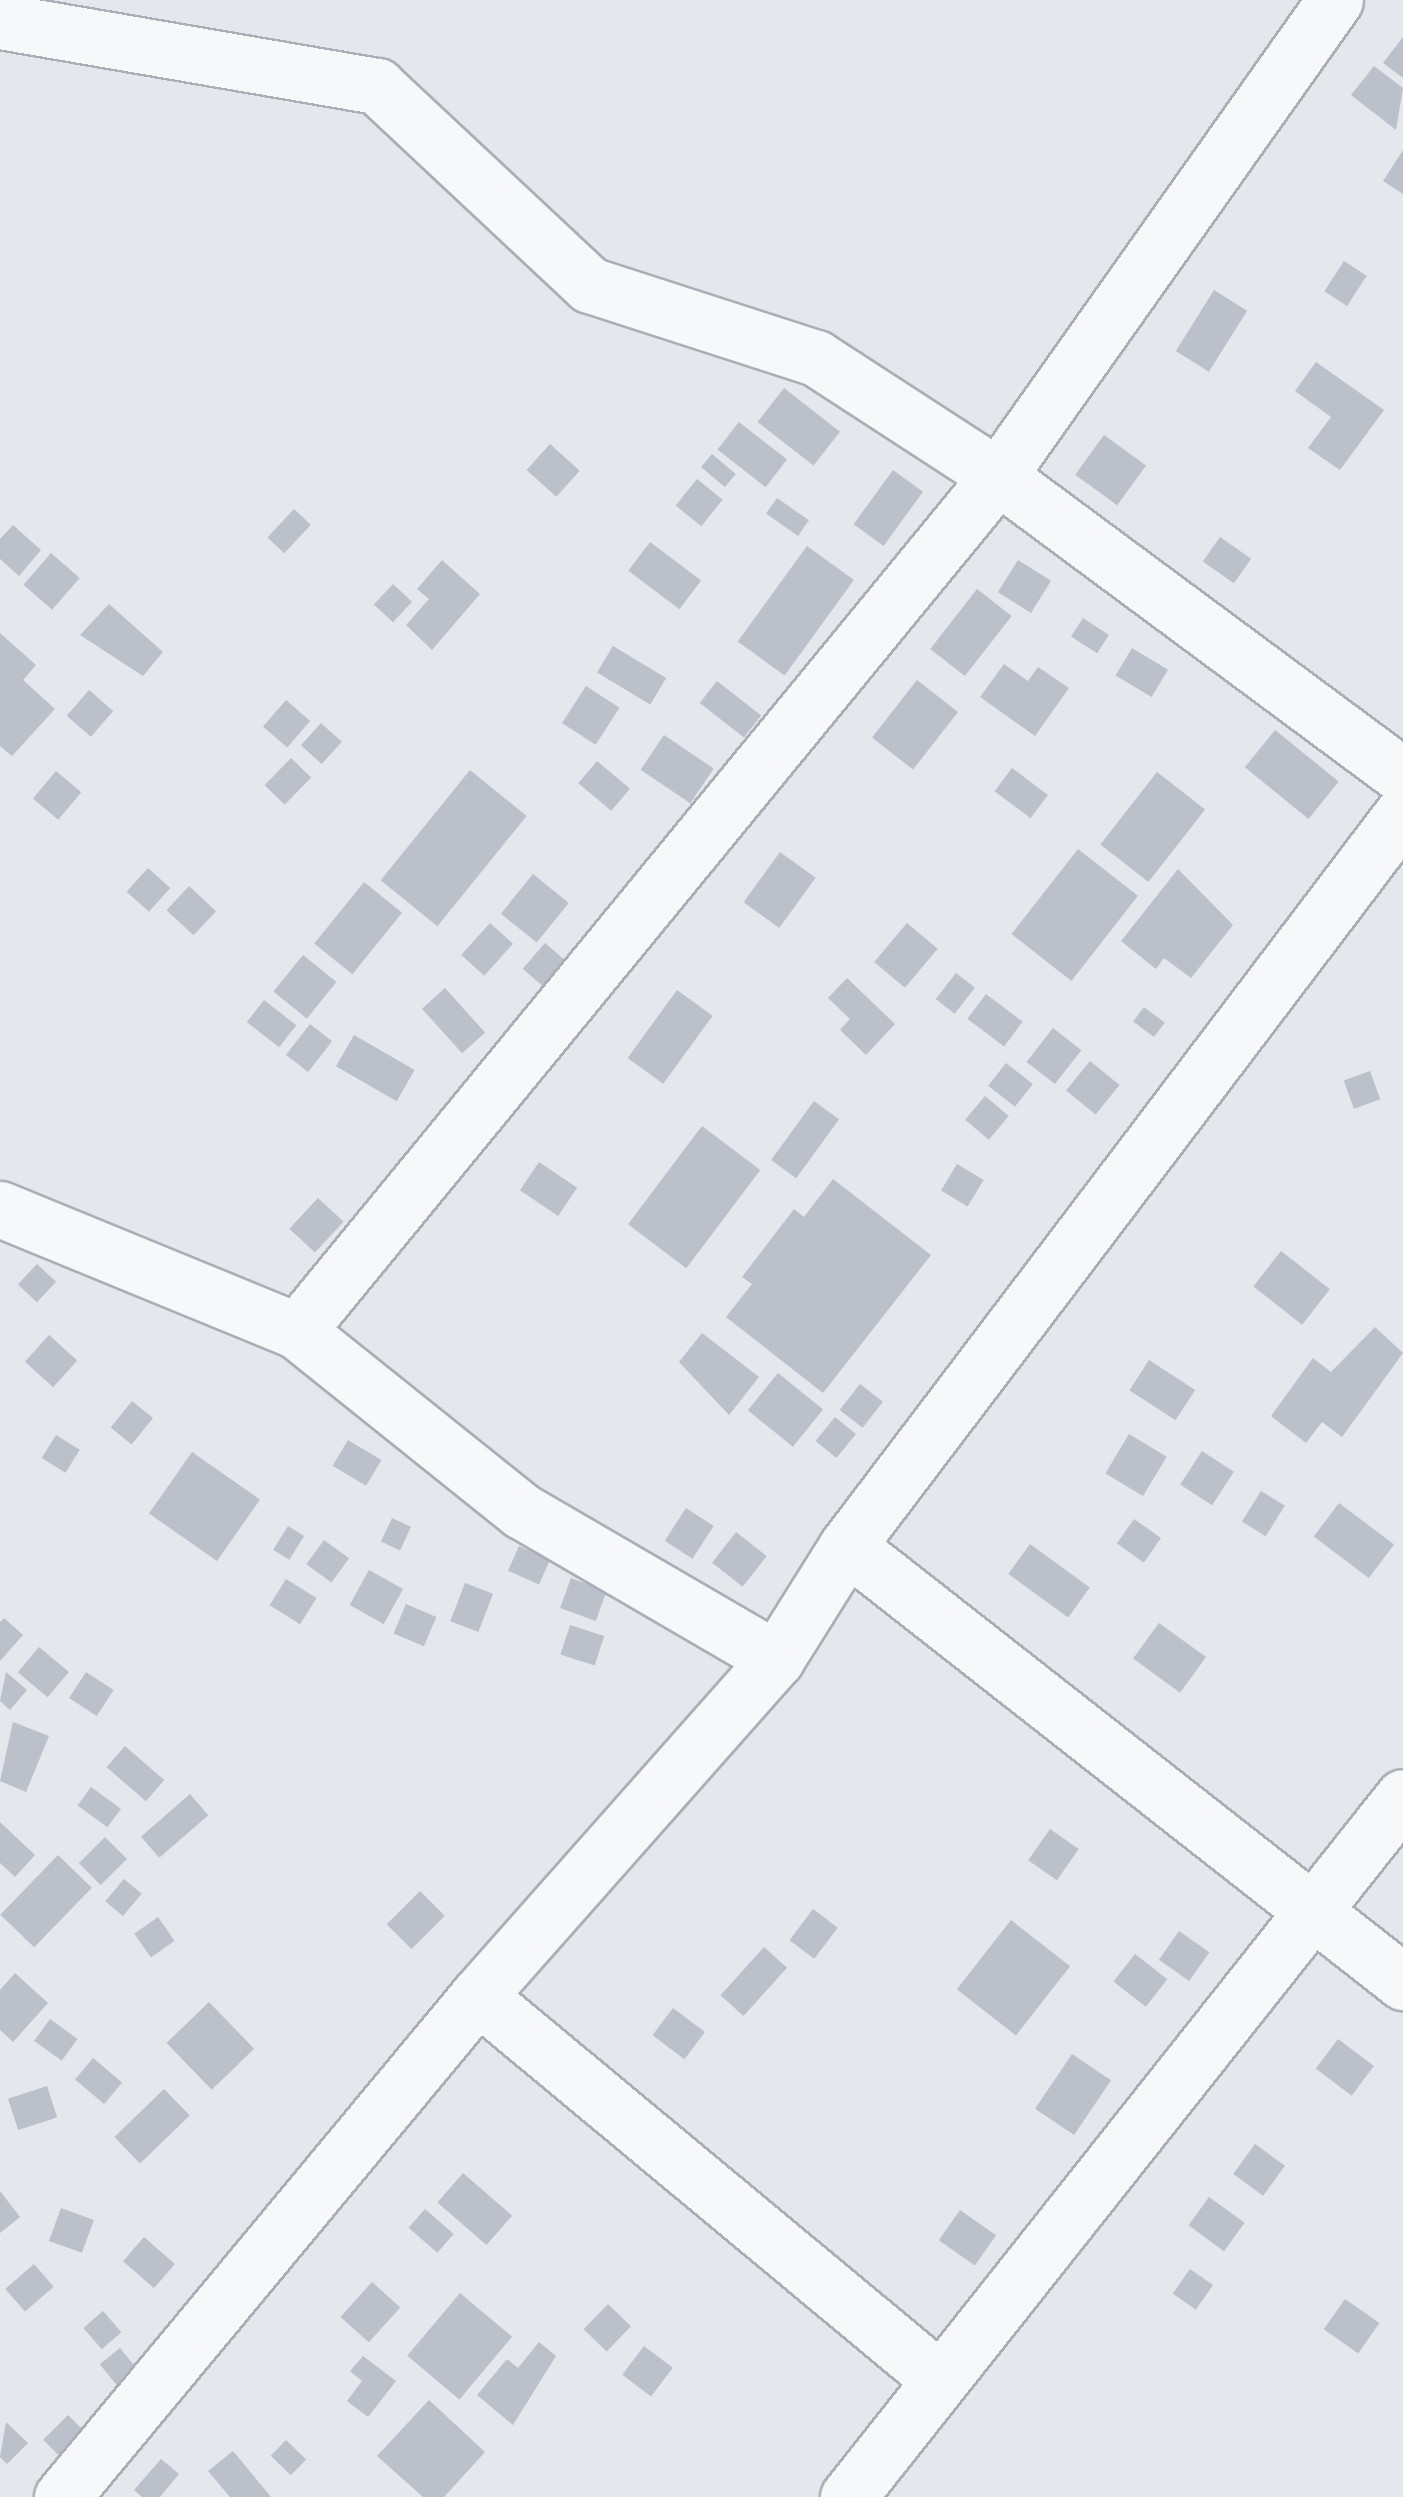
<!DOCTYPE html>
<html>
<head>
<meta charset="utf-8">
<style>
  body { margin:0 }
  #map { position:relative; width:1403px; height:2497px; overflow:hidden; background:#e4e7ec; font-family:"Space Grotesk",sans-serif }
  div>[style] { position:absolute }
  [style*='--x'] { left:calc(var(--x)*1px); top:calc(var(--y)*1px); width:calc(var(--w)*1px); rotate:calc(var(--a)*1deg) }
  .building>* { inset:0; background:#bbc0ca; transform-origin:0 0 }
  .roads { filter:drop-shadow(2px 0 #a9aeb7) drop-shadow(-2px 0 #a9aeb7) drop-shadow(0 2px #a9aeb7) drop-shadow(0 -2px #a9aeb7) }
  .minor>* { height:55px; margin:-27.5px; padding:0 27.5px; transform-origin:27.5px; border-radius:27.5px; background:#f7f8fa }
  span { translate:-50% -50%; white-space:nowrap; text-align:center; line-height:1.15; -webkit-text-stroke:8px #f4f6f9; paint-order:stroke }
</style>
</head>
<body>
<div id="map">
  <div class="building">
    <i style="clip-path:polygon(1403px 37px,1403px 78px,1383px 63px)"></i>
    <i style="clip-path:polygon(1374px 66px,1403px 88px,1396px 130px,1351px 95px)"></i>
    <i style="clip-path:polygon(1403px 150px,1403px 194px,1383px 181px)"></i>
    <i style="left:1344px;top:261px;width:27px;height:36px;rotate:33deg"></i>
    <i style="left:1214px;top:290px;width:39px;height:72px;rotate:32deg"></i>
    <i style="clip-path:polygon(1316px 362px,1384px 410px,1340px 470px,1308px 448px,1331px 417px,1295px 391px)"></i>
    <i style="left:784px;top:388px;width:71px;height:43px;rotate:38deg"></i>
    <i style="left:739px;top:422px;width:61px;height:35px;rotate:38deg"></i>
    <i style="left:1104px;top:435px;width:52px;height:49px;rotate:36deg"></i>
    <i style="left:550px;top:444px;width:40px;height:35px;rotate:42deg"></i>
    <i style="left:712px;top:454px;width:31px;height:17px;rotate:40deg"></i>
    <i style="left:893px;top:470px;width:37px;height:67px;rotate:36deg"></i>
    <i style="left:697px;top:479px;width:33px;height:34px;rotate:39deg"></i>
    <i style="left:777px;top:498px;width:39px;height:19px;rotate:35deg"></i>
    <i style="left:294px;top:509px;width:23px;height:39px;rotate:43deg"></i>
    <i style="clip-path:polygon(13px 525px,41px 550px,19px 576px,0 559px,0 539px)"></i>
    <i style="left:1220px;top:537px;width:38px;height:30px;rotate:35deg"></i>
    <i style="left:650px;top:542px;width:64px;height:36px;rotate:37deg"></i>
    <i style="left:807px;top:546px;width:58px;height:118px;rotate:36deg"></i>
    <i style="left:51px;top:553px;width:38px;height:42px;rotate:41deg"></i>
    <i style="clip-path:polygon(442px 560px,480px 594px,432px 650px,406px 625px,429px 599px,417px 589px)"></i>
    <i style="left:1018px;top:560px;width:39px;height:38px;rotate:32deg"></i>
    <i style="left:393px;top:584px;width:26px;height:28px;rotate:43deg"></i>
    <i style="left:977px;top:589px;width:44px;height:76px;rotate:38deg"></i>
    <i style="clip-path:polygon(109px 604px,163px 652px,143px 676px,80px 635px)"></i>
    <i style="left:1083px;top:618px;width:31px;height:22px;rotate:33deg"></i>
    <i style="clip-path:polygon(0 633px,36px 665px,23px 680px,55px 709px,12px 756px,0 746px)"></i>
    <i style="left:613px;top:646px;width:62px;height:31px;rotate:31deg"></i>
    <i style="left:1132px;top:648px;width:42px;height:32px;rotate:31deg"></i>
    <i style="clip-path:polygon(1004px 664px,1028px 681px,1038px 667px,1069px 688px,1035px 736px,980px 697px)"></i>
    <i style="left:917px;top:680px;width:52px;height:73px;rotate:38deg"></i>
    <i style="left:717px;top:681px;width:56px;height:28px;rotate:38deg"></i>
    <i style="left:586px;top:686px;width:40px;height:44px;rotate:33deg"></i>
    <i style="left:89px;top:690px;width:32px;height:34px;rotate:41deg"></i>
    <i style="left:286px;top:700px;width:32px;height:35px;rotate:41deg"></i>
    <i style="left:321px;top:723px;width:28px;height:30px;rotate:42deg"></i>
    <i style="left:1275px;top:730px;width:82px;height:48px;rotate:39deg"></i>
    <i style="left:664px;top:735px;width:60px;height:42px;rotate:34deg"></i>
    <i style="left:291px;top:758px;width:28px;height:38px;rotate:44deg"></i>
    <i style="left:597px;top:761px;width:43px;height:29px;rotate:40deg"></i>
    <i style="left:1012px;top:768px;width:45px;height:29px;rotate:37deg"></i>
    <i style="left:470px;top:770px;width:73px;height:142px;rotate:39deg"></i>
    <i style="left:56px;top:771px;width:33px;height:36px;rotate:40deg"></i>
    <i style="left:1157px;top:772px;width:61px;height:92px;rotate:38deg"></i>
    <i style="left:1078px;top:849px;width:76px;height:108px;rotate:38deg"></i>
    <i style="left:780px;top:852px;width:44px;height:62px;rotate:36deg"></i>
    <i style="left:148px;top:868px;width:30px;height:32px;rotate:42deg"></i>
    <i style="clip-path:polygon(1178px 869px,1233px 925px,1191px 978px,1164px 958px,1156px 969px,1121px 941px)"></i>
    <i style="left:533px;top:874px;width:46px;height:51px;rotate:39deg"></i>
    <i style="left:364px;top:882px;width:49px;height:79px;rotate:39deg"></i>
    <i style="left:189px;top:886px;width:37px;height:33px;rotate:43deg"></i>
    <i style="left:490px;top:923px;width:31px;height:43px;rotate:42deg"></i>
    <i style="left:907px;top:923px;width:40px;height:51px;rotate:40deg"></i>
    <i style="left:545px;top:943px;width:28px;height:34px;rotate:41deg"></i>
    <i style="left:303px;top:955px;width:43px;height:47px;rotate:39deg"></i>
    <i style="left:956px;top:973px;width:24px;height:33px;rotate:38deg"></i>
    <i style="clip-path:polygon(847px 978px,895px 1024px,866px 1055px,840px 1030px,850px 1019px,828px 998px)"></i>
    <i style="left:445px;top:988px;width:60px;height:31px;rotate:48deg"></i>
    <i style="left:677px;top:990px;width:44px;height:84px;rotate:36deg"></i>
    <i style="left:986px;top:994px;width:46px;height:31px;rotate:37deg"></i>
    <i style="left:264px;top:1000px;width:41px;height:28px;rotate:38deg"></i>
    <i style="left:1144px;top:1007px;width:26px;height:18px;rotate:37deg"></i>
    <i style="left:310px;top:1024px;width:28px;height:39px;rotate:38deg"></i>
    <i style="left:1053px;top:1028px;width:36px;height:43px;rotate:38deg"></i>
    <i style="left:354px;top:1035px;width:70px;height:36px;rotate:30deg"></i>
    <i style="left:1090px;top:1061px;width:38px;height:38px;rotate:39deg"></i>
    <i style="left:1006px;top:1063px;width:34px;height:29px;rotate:38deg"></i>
    <i style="left:1370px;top:1071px;width:30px;height:28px;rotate:70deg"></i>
    <i style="left:985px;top:1096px;width:31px;height:31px;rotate:40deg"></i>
    <i style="left:814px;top:1101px;width:31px;height:73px;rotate:36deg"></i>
    <i style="left:702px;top:1126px;width:73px;height:123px;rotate:37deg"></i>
    <i style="left:539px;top:1162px;width:46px;height:34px;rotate:34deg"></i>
    <i style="left:957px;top:1164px;width:31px;height:31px;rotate:31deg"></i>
    <i style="clip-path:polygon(833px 1179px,931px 1255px,823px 1393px,726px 1317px,752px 1284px,742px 1277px,794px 1209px,804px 1217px)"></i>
    <i style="left:318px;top:1198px;width:35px;height:42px;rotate:43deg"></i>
    <i style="left:1281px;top:1251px;width:62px;height:45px;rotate:38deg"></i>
    <i style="left:37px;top:1264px;width:26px;height:28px;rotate:43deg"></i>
    <i style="clip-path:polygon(1375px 1327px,1403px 1353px,1342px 1437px,1322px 1422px,1306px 1443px,1271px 1416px,1313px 1358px,1331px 1372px)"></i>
    <i style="clip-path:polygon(702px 1333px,759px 1377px,729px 1415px,679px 1362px)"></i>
    <i style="left:49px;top:1335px;width:38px;height:36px;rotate:42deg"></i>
    <i style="left:1149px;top:1360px;width:55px;height:36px;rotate:33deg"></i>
    <i style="left:778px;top:1373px;width:58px;height:48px;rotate:39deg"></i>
    <i style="left:860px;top:1384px;width:29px;height:33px;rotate:38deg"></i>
    <i style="left:132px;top:1401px;width:27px;height:34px;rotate:39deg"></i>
    <i style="left:835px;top:1417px;width:27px;height:31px;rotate:39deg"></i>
    <i style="left:1129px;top:1434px;width:44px;height:46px;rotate:31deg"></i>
    <i style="left:56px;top:1435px;width:28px;height:27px;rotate:32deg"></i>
    <i style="left:348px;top:1440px;width:39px;height:30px;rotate:31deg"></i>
    <i style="left:1202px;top:1451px;width:38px;height:40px;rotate:33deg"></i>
    <i style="left:192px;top:1452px;width:83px;height:75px;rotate:35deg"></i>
    <i style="left:1261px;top:1491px;width:28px;height:36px;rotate:32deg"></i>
    <i style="left:1339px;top:1503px;width:69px;height:42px;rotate:37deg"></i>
    <i style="left:686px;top:1508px;width:33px;height:39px;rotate:33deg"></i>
    <i style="left:392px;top:1518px;width:21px;height:26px;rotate:25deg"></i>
    <i style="left:1134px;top:1519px;width:33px;height:30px;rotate:35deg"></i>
    <i style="left:288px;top:1526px;width:19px;height:28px;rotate:32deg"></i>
    <i style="left:736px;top:1532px;width:39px;height:39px;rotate:38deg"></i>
    <i style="left:324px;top:1540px;width:31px;height:30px;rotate:36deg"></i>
    <i style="left:1030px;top:1544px;width:74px;height:37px;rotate:36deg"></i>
    <i style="left:519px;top:1546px;width:34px;height:27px;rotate:24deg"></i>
    <i style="left:369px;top:1570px;width:39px;height:40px;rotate:29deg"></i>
    <i style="left:571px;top:1578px;width:38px;height:32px;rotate:20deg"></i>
    <i style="left:286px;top:1579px;width:36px;height:31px;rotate:32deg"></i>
    <i style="left:465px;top:1583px;width:30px;height:41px;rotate:21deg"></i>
    <i style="left:406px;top:1604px;width:33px;height:32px;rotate:23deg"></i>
    <i style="clip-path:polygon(4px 1618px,23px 1635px,0 1661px,0 1622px)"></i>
    <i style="left:1159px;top:1623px;width:58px;height:44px;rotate:36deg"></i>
    <i style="left:570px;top:1625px;width:36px;height:31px;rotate:18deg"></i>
    <i style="left:39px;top:1647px;width:39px;height:33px;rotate:40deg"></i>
    <i style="clip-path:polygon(6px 1672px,27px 1690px,10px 1710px,0 1701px)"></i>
    <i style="left:86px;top:1672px;width:33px;height:31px;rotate:33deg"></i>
    <i style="clip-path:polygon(13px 1722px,49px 1736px,26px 1792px,0 1781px)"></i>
    <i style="left:125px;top:1746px;width:52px;height:28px;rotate:41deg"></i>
    <i style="left:91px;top:1787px;width:37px;height:23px;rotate:36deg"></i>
    <i style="left:190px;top:1794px;width:28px;height:65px;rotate:49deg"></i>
    <i style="clip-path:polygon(0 1822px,35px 1855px,15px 1877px,0 1863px)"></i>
    <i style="left:1050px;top:1829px;width:35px;height:38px;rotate:35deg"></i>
    <i style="left:105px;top:1837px;width:31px;height:37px;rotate:45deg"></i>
    <i style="left:58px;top:1855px;width:47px;height:83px;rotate:44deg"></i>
    <i style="left:124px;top:1879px;width:23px;height:29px;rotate:40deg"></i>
    <i style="left:420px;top:1891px;width:35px;height:47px;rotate:45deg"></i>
    <i style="left:813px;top:1909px;width:31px;height:39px;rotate:37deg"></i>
    <i style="left:158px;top:1917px;width:29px;height:29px;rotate:55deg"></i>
    <i style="left:1011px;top:1920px;width:75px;height:88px;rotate:38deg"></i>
    <i style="left:1179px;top:1931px;width:37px;height:35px;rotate:35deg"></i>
    <i style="left:764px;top:1947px;width:31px;height:65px;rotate:42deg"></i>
    <i style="left:1135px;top:1954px;width:41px;height:35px;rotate:38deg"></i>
    <i style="clip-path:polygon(15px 1973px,48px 2003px,13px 2042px,0 2030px,0 1990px)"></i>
    <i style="left:209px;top:2002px;width:65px;height:59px;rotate:46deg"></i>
    <i style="left:673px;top:2008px;width:40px;height:34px;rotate:37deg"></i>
    <i style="left:50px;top:2019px;width:34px;height:27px;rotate:36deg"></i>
    <i style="left:1338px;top:2039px;width:45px;height:37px;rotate:37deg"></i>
    <i style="left:1072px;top:2054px;width:47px;height:66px;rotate:34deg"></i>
    <i style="left:93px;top:2058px;width:38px;height:28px;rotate:40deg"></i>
    <i style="left:47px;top:2086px;width:33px;height:41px;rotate:72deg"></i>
    <i style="left:164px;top:2089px;width:37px;height:69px;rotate:46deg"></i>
    <i style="left:1255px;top:2144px;width:37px;height:37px;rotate:36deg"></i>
    <i style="left:463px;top:2173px;width:65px;height:39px;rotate:41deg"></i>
    <i style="clip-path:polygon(0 2191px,20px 2217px,0 2233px)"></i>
    <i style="left:1209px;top:2197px;width:44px;height:35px;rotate:36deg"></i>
    <i style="left:61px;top:2208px;width:35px;height:35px;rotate:20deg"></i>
    <i style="left:425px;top:2209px;width:38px;height:25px;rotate:41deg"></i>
    <i style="left:960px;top:2210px;width:44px;height:37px;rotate:35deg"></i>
    <i style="left:144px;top:2237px;width:41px;height:32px;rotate:41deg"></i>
    <i style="left:34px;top:2264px;width:30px;height:38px;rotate:49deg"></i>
    <i style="left:1190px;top:2269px;width:28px;height:30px;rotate:35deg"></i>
    <i style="left:372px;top:2282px;width:38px;height:47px;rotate:42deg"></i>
    <i style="left:460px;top:2293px;width:68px;height:82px;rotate:40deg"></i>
    <i style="left:1345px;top:2299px;width:42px;height:37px;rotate:35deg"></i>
    <i style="left:608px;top:2304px;width:32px;height:35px;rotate:44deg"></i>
    <i style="left:103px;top:2311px;width:28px;height:26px;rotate:49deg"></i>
    <i style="clip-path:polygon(539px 2342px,556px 2356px,513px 2425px,477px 2395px,507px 2359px,518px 2368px)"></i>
    <i style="left:644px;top:2346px;width:36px;height:36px;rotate:37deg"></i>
    <i style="left:120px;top:2348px;width:28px;height:26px;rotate:51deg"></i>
    <i style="clip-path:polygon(363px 2356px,396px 2381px,368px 2417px,347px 2401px,362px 2381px,350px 2371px)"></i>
    <i style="clip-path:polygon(429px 2400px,485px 2452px,444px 2497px,423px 2497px,377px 2456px)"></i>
    <i style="left:68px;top:2415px;width:25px;height:35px;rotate:45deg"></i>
    <i style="clip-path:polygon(6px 2422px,28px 2443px,7px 2464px,0 2457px)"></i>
    <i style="left:286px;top:2440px;width:28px;height:22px;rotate:44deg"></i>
    <i style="clip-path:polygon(233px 2451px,271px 2497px,230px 2497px,208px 2471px)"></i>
    <i style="clip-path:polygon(161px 2459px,179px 2474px,160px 2497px,142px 2497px,134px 2490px)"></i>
  </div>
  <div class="roads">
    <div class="minor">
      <i style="--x:0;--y:21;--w:383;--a:9.8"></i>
      <i style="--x:377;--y:86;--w:291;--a:43.1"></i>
      <i style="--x:590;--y:285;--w:237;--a:17.9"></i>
      <i style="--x:816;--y:358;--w:217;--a:33"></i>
      <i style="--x:998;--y:476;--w:504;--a:36.53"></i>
      <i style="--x:0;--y:1209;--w:321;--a:22.3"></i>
      <i style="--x:297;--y:1331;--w:288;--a:38.7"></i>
      <i style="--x:522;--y:1511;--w:294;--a:30.2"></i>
      <i style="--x:297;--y:1331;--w:1106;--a:-50.65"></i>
      <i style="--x:998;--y:476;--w:583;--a:-54.7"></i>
      <i style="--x:847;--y:1546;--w:707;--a:38.1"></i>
      <i style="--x:478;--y:1996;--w:601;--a:39.73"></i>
      <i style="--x:62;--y:2497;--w:651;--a:-50.3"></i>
      <i style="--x:478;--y:1996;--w:450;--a:-48.5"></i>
      <i style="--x:776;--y:1659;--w:133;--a:-57.9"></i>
      <i style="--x:847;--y:1546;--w:920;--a:-52.82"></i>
      <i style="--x:848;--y:2497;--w:893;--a:-51.59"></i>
    </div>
  </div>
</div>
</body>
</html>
